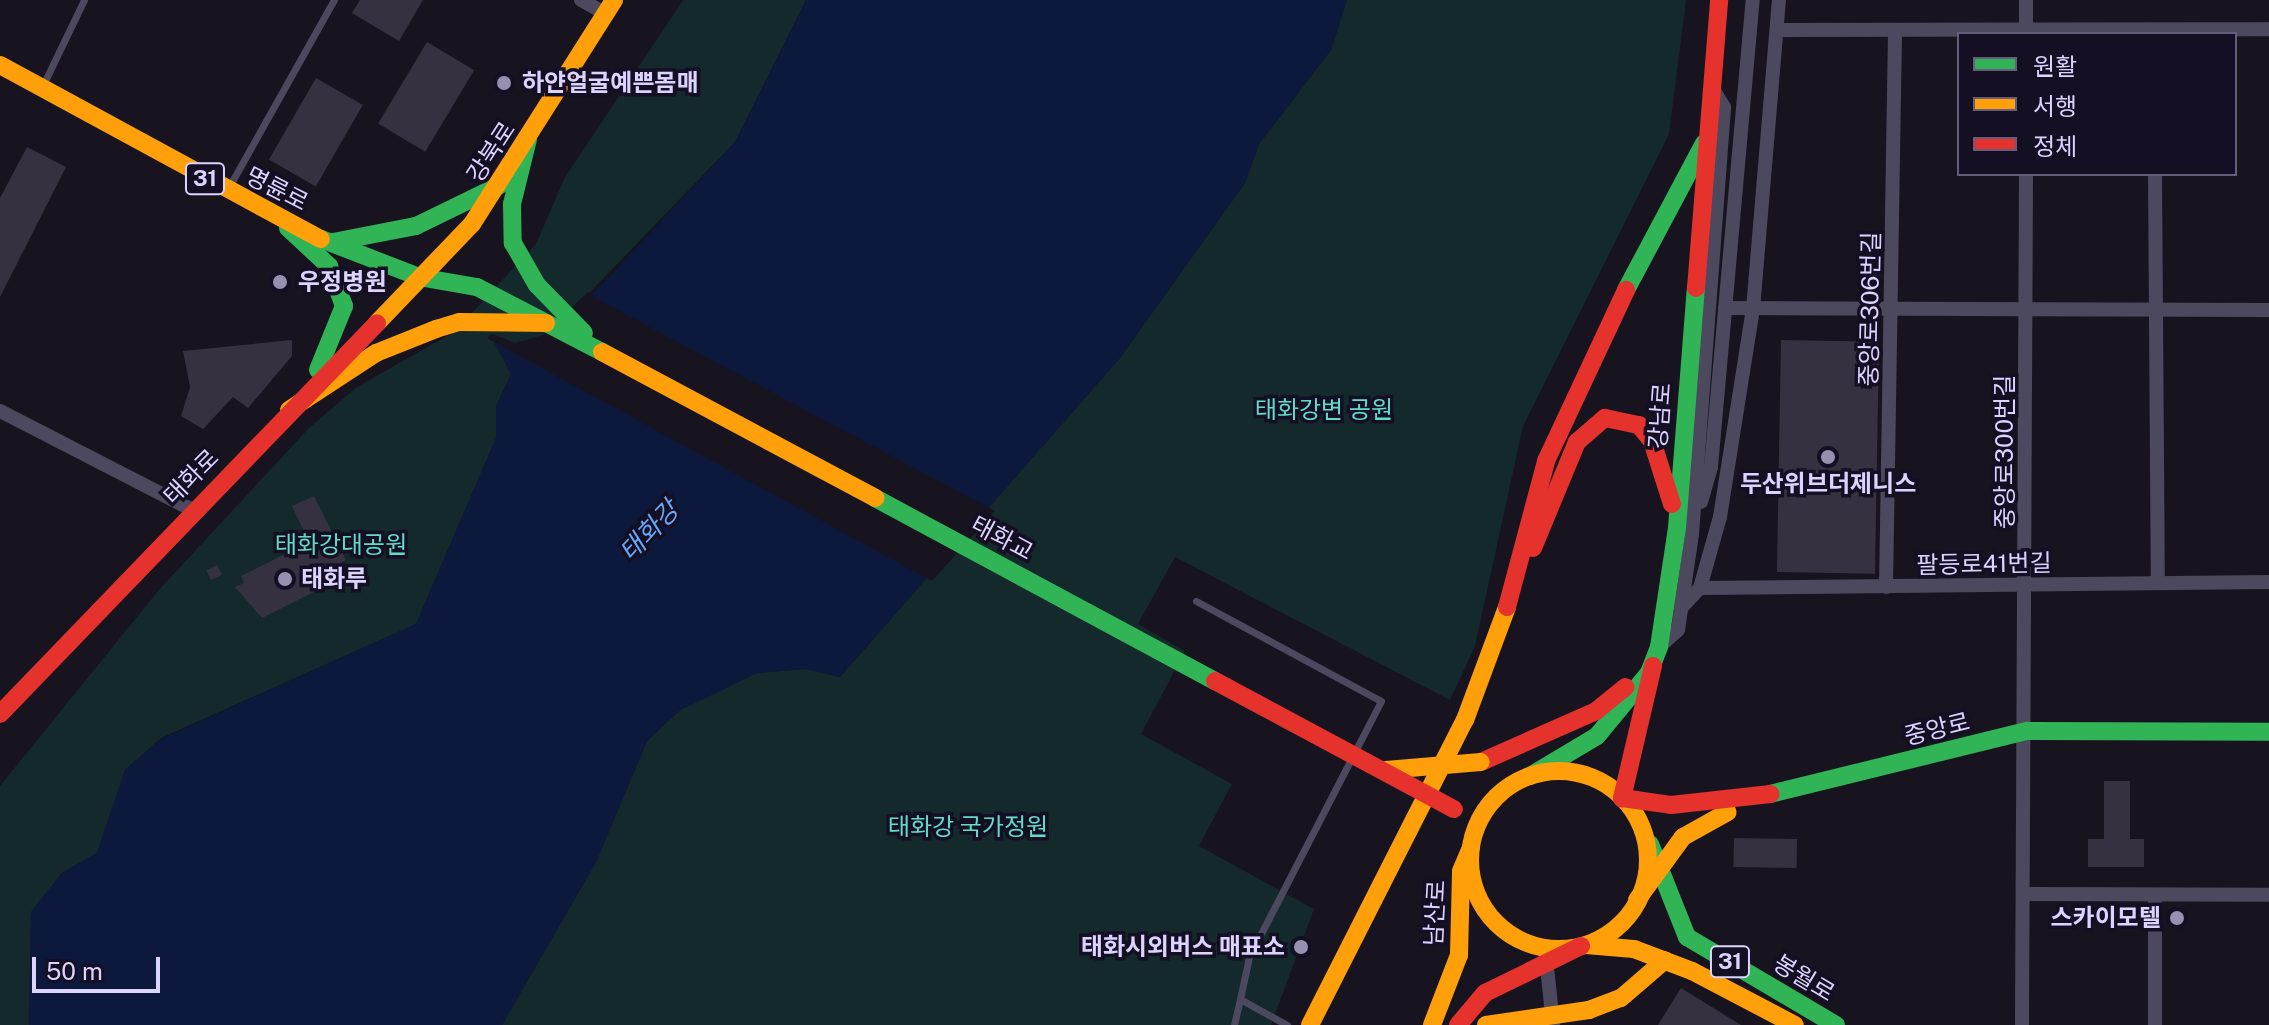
<!DOCTYPE html>
<html>
<head>
<meta charset="utf-8">
<style>
  body { margin:0 }
  #map { position:relative; width:2269px; height:1025px; overflow:hidden; background:#17141f; font-family:"Public Sans","Noto Sans KR",sans-serif }
  div>[style] { position:absolute }
  [style*='--x'] { left:calc(var(--x)*1px); top:calc(var(--y)*1px); width:calc(var(--w)*1px); rotate:calc(var(--a)*1deg) }
  .green>* { inset:0; background:#13292b }
  .water>* { inset:0; background:#0c193d }
  .pier>* { inset:0; background:#17141f }
  .building>* { inset:0; background:#363141; transform-origin:0 0 }
  .lane>* { height:7px; margin:-3.5px; padding:0 3.5px; transform-origin:3.5px; border-radius:3.5px; background:#4c495f }
  .street>* { height:14px; margin:-7px; padding:0 7px; transform-origin:7px; border-radius:7px; background:#4c495f }
  .fast>* { height:18px; margin:-9px; padding:0 9px; transform-origin:9px; border-radius:9px; background:#30b455 }
  .slow>* { height:18px; margin:-9px; padding:0 9px; transform-origin:9px; border-radius:9px; background:#ff9f0a }
  .slow>.ring { margin:-9px; padding:0; box-sizing:content-box; background:none; border:18px solid #ff9f0a; border-radius:50% }
  .jam>* { height:18px; margin:-9px; padding:0 9px; transform-origin:9px; border-radius:9px; background:#e5322d }
  .fast-bridge>* { height:18px; margin:-9px; padding:0 9px; transform-origin:9px; border-radius:9px; background:#30b455 }
  .slow-bridge>* { height:18px; margin:-9px; padding:0 9px; transform-origin:9px; border-radius:9px; background:#ff9f0a }
  .jam-bridge>* { height:18px; margin:-9px; padding:0 9px; transform-origin:9px; border-radius:9px; background:#e5322d }
  .dots>* { width:22px; height:22px; translate:-50% -50%; box-sizing:border-box; border:4px solid #150f24; border-radius:50% }
  span { translate:-50% -50%; white-space:nowrap; text-align:center; line-height:1.15; -webkit-text-stroke:7px #150f24; paint-order:stroke }
  .shield-label span { padding:2px 6px; background:#150f24; border:2px solid; border-radius:6px; -webkit-text-stroke-width:0 }
  .shield-label { font-size:22px; color:#dcd3fe; font-weight:700 }
  .poi-label { font-size:24px; color:#dcd3fe; font-weight:700 }
  .left { translate:0 -50%; text-align:left }
  .right { translate:-100% -50%; text-align:right }
  .street-label { font-size:24px; color:#dcd3fe }
  .park-label { font-size:24px; color:#60dcca }
  .water-label { font-size:26px; color:#64a6fb; font-style:italic }
  .legend { position:absolute; left:1957px; top:32px; width:280px; height:144px; box-sizing:border-box; background:#150f24; border:2px solid #655d7b; margin:0; padding:10px 14px; list-style:none; font-size:24px; color:#dcd3fe }
  .legend li { display:flex; align-items:center; gap:16px; height:40px }
  .legend b { width:40px; border:2px solid #655d7b }
  .scale { position:absolute; left:32px; top:957px; width:128px; height:36px; box-sizing:border-box; border:4px solid #dcd3fe; border-top:0; padding-left:10px; font-size:24px; line-height:28px; white-space:nowrap; color:#dcd3fe; -webkit-text-stroke:6px #150f24; paint-order:stroke }
</style>
</head>
<body>
<div id="map">
  <div class="green">
    <i style="clip-path:polygon(683px 0,806px 0,735px 142px,511px 374px,496px 406px,496px 438px,416px 624px,161px 738px,125px 770px,97px 853px,62px 873px,31px 912px,29px 1025px,0 1025px,0 786px,158px 591px,309px 428px,357px 387px,454px 332px,536px 244px,565px 177px)"></i>
    <i style="clip-path:polygon(1347px 0,1686px 0,1669px 134px,1523px 426px,1475px 646px,1450px 700px,1175px 557px,1138px 624px,1185px 651px,1141px 734px,1232px 784px,1199px 846px,1314px 909px,1271px 1025px,502px 1025px,596px 862px,647px 741px,680px 710px,757px 673px,806px 669px,840px 677px,1120px 358px,1245px 183px,1259px 144px,1331px 50px)"></i>
  </div>
  <div class="water">
    <i style="clip-path:polygon(806px 0,1347px 0,1331px 50px,1259px 144px,1245px 183px,1120px 358px,840px 677px,806px 669px,757px 673px,680px 710px,647px 741px,596px 862px,502px 1025px,29px 1025px,31px 912px,62px 873px,97px 853px,125px 770px,161px 739px,416px 624px,496px 438px,496px 406px,511px 374px,491px 337px,515px 348px,545px 339px,608px 278px,735px 142px)"></i>
  </div>
  <div class="pier">
    <i style="clip-path:polygon(588px 292px,597px 299px,995px 511px,932px 581px,487px 338px,492px 334px,515px 343px,543px 335px)"></i>
  </div>
  <div class="building">
    <i style="clip-path:polygon(360px 0,423px 0,399px 41px,352px 13px)"></i>
    <i style="left:427px;top:42px;width:55px;height:95px;rotate:31deg"></i>
    <i style="left:316px;top:78px;width:54px;height:94px;rotate:30deg"></i>
    <i style="clip-path:polygon(27px 147px,66px 167px,0 297px,0 198px)"></i>
    <i style="clip-path:polygon(292px 340px,292px 356px,248px 408px,233px 397px,203px 429px,181px 416px,190px 387px,183px 351px)"></i>
    <i style="left:1781px;top:340px;width:98px;height:232px;rotate:1deg"></i>
    <i style="clip-path:polygon(314px 496px,346px 560px,324px 571px,330px 584px,262px 618px,235px 587px,244px 583px,241px 576px,309px 542px,292px 506px)"></i>
    <i style="left:217px;top:565px;width:11px;height:12px;rotate:63deg"></i>
    <i style="clip-path:polygon(2104px 781px,2130px 781px,2130px 839px,2144px 839px,2144px 867px,2088px 867px,2088px 839px,2104px 839px)"></i>
    <i style="left:1734px;top:838px;width:63px;height:29px;rotate:1deg"></i>
    <i style="clip-path:polygon(1681px 988px,1741px 1025px,1658px 1025px)"></i>
  </div>
  <div class="lane">
    <i style="--x:44;--y:83;--w:92;--a:-64.3"></i>
    <i style="--x:230;--y:185;--w:212;--a:-60.7"></i>
    <i style="--x:1196;--y:601;--w:210;--a:28.4"></i>
    <i style="--x:1381;--y:701;--w:288;--a:117.3"></i>
    <i style="--x:1249;--y:957;--w:43;--a:102.1"></i>
    <i style="--x:1240;--y:999;--w:54;--a:29"></i>
    <i style="--x:1234;--y:1025;--w:27;--a:-77"></i>
  </div>
  <div class="street">
    <i style="--x:581;--y:0;--w:29;--a:29"></i>
    <i style="--x:2026;--y:0;--w:34;--a:90"></i>
    <i style="--x:1777;--y:30;--w:492;--a:-0.1"></i>
    <i style="--x:2155;--y:174;--w:409;--a:89.6"></i>
    <i style="--x:1725;--y:308;--w:544;--a:0.21"></i>
    <i style="--x:0;--y:411;--w:215;--a:27.2"></i>
    <i style="--x:1701;--y:502;--w:36;--a:-74"></i>
    <i style="--x:1711;--y:467;--w:469;--a:-84.9"></i>
    <i style="--x:1886;--y:587;--w:555;--a:-89.07"></i>
    <i style="--x:1700;--y:588;--w:569;--a:-0.6"></i>
    <i style="--x:1683;--y:606;--w:25;--a:-47"></i>
    <i style="--x:1700;--y:588;--w:74;--a:-74.3"></i>
    <i style="--x:1720;--y:517;--w:211;--a:-81"></i>
    <i style="--x:1753;--y:309;--w:310;--a:-85.2"></i>
    <i style="--x:1659;--y:647;--w:25;--a:-42"></i>
    <i style="--x:1678;--y:630;--w:97;--a:-81.7"></i>
    <i style="--x:1692;--y:534;--w:428;--a:-85.7"></i>
    <i style="--x:1724;--y:107;--w:25;--a:-122"></i>
    <i style="--x:2024;--y:894;--w:245;--a:0.2"></i>
    <i style="--x:2155;--y:895;--w:130;--a:90"></i>
    <i style="--x:1545;--y:948;--w:76;--a:84"></i>
    <i style="--x:2022;--y:1025;--w:851;--a:-89.73"></i>
  </div>
  <div class="fast">
    <i style="--x:528;--y:139;--w:67;--a:103.8"></i>
    <i style="--x:512;--y:204;--w:39;--a:89"></i>
    <i style="--x:513;--y:243;--w:48;--a:60.3"></i>
    <i style="--x:537;--y:285;--w:67;--a:45.6"></i>
    <i style="--x:288;--y:228;--w:56;--a:42.8"></i>
    <i style="--x:329;--y:266;--w:43;--a:69.4"></i>
    <i style="--x:344;--y:306;--w:69;--a:112.1"></i>
    <i style="--x:321;--y:239;--w:105;--a:21.2"></i>
    <i style="--x:419;--y:277;--w:59;--a:9.8"></i>
    <i style="--x:477;--y:287;--w:141;--a:27.5"></i>
    <i style="--x:333;--y:242;--w:85;--a:-10.9"></i>
    <i style="--x:416;--y:226;--w:93;--a:-26"></i>
    <i style="--x:1626;--y:290;--w:166;--a:-62"></i>
    <i style="--x:1530;--y:776;--w:78;--a:-30.8"></i>
    <i style="--x:1597;--y:736;--w:82;--a:-50.5"></i>
    <i style="--x:1649;--y:673;--w:28;--a:-69"></i>
    <i style="--x:1659;--y:647;--w:120;--a:-81.4"></i>
    <i style="--x:1677;--y:528;--w:241;--a:-85.5"></i>
    <i style="--x:1770;--y:794;--w:265;--a:-13.8"></i>
    <i style="--x:2027;--y:731;--w:242;--a:0.2"></i>
    <i style="--x:1650;--y:844;--w:100;--a:68.3"></i>
    <i style="--x:1687;--y:937;--w:173;--a:30.6"></i>
  </div>
  <div class="slow">
    <i style="--x:0;--y:65;--w:365;--a:28.5"></i>
    <i style="--x:377;--y:323;--w:137;--a:-46.2"></i>
    <i style="--x:472;--y:224;--w:265;--a:-57.6"></i>
    <i style="--x:289;--y:410;--w:104;--a:-33.2"></i>
    <i style="--x:376;--y:353;--w:65;--a:-21.8"></i>
    <i style="--x:436;--y:329;--w:24;--a:-17"></i>
    <i style="--x:459;--y:322;--w:87;--a:0.7"></i>
    <i class="ring" style="left:1470px;top:771px;width:160px;height:160px"></i>
    <i style="--x:1637;--y:900;--w:78;--a:-53.9"></i>
    <i style="--x:1683;--y:837;--w:51;--a:-29.1"></i>
    <i style="--x:1586;--y:945;--w:48;--a:4.8"></i>
    <i style="--x:1634;--y:949;--w:62;--a:20.8"></i>
    <i style="--x:1692;--y:971;--w:116;--a:27.7"></i>
    <i style="--x:1310;--y:1025;--w:342;--a:-63.1"></i>
    <i style="--x:1465;--y:720;--w:121;--a:-69.6"></i>
    <i style="--x:1432;--y:1025;--w:75;--a:-68.9"></i>
    <i style="--x:1459;--y:955;--w:84;--a:-88.6"></i>
    <i style="--x:1461;--y:871;--w:25;--a:-67"></i>
    <i style="--x:1486;--y:1025;--w:104;--a:-8.3"></i>
    <i style="--x:1589;--y:1010;--w:34;--a:-21"></i>
    <i style="--x:1621;--y:998;--w:58;--a:-40.8"></i>
  </div>
  <div class="jam">
    <i style="--x:1696;--y:288;--w:289;--a:-85.4"></i>
    <i style="--x:1533;--y:548;--w:115;--a:-67.5"></i>
    <i style="--x:1577;--y:442;--w:37;--a:-41"></i>
    <i style="--x:1605;--y:418;--w:35;--a:12"></i>
    <i style="--x:1639;--y:425;--w:21;--a:51"></i>
    <i style="--x:1652;--y:441;--w:66;--a:72.4"></i>
    <i style="--x:1507;--y:607;--w:151;--a:-75"></i>
    <i style="--x:1546;--y:461;--w:189;--a:-64.9"></i>
    <i style="--x:1653;--y:666;--w:136;--a:103.2"></i>
    <i style="--x:1622;--y:798;--w:49;--a:8.1"></i>
    <i style="--x:1671;--y:805;--w:100;--a:-6.3"></i>
    <i style="--x:0;--y:714;--w:543;--a:-46.04"></i>
    <i style="--x:1481;--y:762;--w:126;--a:-23.9"></i>
    <i style="--x:1596;--y:711;--w:38;--a:-39"></i>
    <i style="--x:1458;--y:1025;--w:42;--a:-49.8"></i>
    <i style="--x:1485;--y:993;--w:107;--a:-26.1"></i>
  </div>
  <div class="fast-bridge">
    <i style="--x:875;--y:498;--w:386;--a:28.3"></i>
  </div>
  <div class="slow-bridge">
    <i style="--x:602;--y:352;--w:310;--a:28.1"></i>
    <i style="--x:1386;--y:770;--w:95;--a:-4.8"></i>
  </div>
  <div class="jam-bridge">
    <i style="--x:1215;--y:681;--w:271;--a:28.2"></i>
  </div>
  <div class="dots">
    <i style="left:504px;top:83px;background:#9790b0"></i>
    <i style="left:280px;top:282px;background:#9790b0"></i>
    <i style="left:1828px;top:457px;background:#9790b0"></i>
    <i style="left:285px;top:579px;background:#9790b0"></i>
    <i style="left:2177px;top:918px;background:#9790b0"></i>
    <i style="left:1301px;top:947px;background:#9790b0"></i>
  </div>
  <div class="shield-label">
    <span style="left:205px;top:179px">31</span>
    <span style="left:1730px;top:962px">31</span>
  </div>
  <div class="poi-label">
    <span class="left" style="left:522px;top:83px">하얀얼굴예쁜몸매</span>
    <span class="left" style="left:298px;top:282px">우정병원</span>
    <span style="left:1828px;top:484px">두산위브더제니스</span>
    <span class="left" style="left:301px;top:579px">태화루</span>
    <span class="right" style="left:2161px;top:918px">스카이모텔</span>
    <span class="right" style="left:1285px;top:947px">태화시외버스 매표소</span>
  </div>
  <div class="street-label">
    <span style="left:491px;top:152px;rotate:-57deg">강북로</span>
    <span style="left:277px;top:189px;rotate:27deg">명륜로</span>
    <span style="left:1870px;top:309px;rotate:-89deg">중앙로306번길</span>
    <span style="left:1660px;top:416px;rotate:-86deg">강남로</span>
    <span style="left:2005px;top:452px;rotate:-90deg">중앙로300번길</span>
    <span style="left:191px;top:477px;rotate:-45deg">태화로</span>
    <span style="left:1002px;top:538px;rotate:28deg">태화교</span>
    <span style="left:1984px;top:564px;rotate:-1deg">팔등로41번길</span>
    <span style="left:1937px;top:729px;rotate:-14deg">중앙로</span>
    <span style="left:1435px;top:913px;rotate:-87deg">남산로</span>
    <span style="left:1804px;top:978px;rotate:31deg">봉월로</span>
  </div>
  <div class="park-label">
    <span style="left:1324px;top:410px">태화강변 공원</span>
    <span style="left:341px;top:545px">태화강대공원</span>
    <span style="left:968px;top:827px">태화강 국가정원</span>
  </div>
  <div class="water-label">
    <span style="left:649px;top:531px;rotate:-46deg">태화강</span>
  </div>
  <ul class="legend">
  <li><b style="height:10px;background:#30b455"></b>원활</li>
  <li><b style="height:10px;background:#ff9f0a"></b>서행</li>
  <li><b style="height:10px;background:#e5322d"></b>정체</li>
  </ul>
  <div class="scale">50 m</div>
</div>
</body>
</html>
